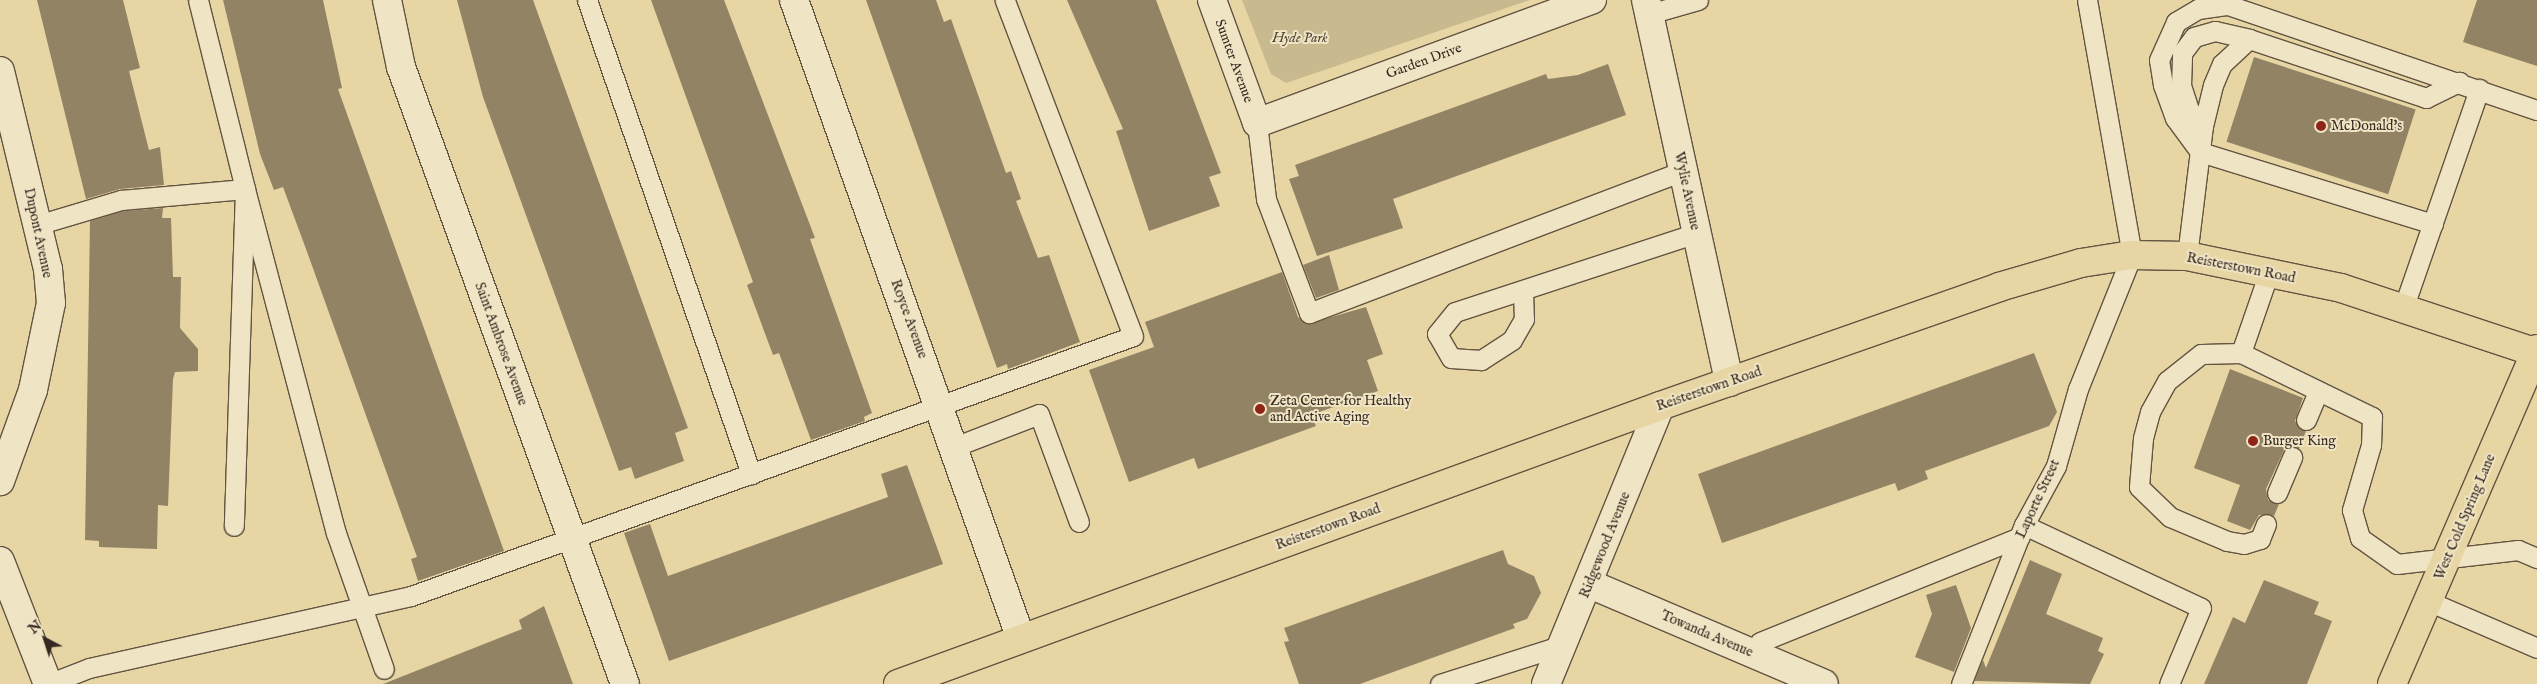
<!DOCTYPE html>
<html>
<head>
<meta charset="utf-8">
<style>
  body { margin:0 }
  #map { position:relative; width:2537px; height:684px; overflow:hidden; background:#e7d6a4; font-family:"IM FELL English",serif }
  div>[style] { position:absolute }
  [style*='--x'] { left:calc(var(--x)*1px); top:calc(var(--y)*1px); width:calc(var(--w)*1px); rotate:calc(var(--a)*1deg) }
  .green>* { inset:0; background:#c9b98e }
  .building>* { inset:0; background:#938365; transform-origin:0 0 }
  .roads { filter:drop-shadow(1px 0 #635442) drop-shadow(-1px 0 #635442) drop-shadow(0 1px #635442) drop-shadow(0 -1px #635442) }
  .lane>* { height:19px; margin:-9.5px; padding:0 9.5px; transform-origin:9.5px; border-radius:9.5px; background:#efe4c4 }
  .street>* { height:28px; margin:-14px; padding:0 14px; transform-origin:14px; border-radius:14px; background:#efe4c4 }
  .primary>* { height:28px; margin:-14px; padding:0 14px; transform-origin:14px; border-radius:14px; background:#e7d6a4 }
  .dots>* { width:14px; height:14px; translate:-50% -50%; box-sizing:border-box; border:2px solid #efe4c4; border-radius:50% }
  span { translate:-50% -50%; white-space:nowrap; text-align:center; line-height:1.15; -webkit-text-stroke:4px #efe4c4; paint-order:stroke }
  .park-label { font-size:14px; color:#544637; font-style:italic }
  .street-label { font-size:14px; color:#372921 }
  .poi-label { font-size:14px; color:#372921 }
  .left { translate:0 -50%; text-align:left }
  .north { position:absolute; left:20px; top:614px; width:50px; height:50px; -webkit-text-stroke:4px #efe4c4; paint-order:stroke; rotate:320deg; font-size:14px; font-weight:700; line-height:20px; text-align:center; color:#372921 }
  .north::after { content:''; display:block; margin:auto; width:18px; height:22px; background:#372921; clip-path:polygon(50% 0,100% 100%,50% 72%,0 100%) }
</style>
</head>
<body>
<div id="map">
  <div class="green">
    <i style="clip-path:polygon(1242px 0,1530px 0,1286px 83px,1271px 74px)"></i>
  </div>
  <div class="building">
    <i style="clip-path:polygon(37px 0,123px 0,140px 68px,129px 71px,149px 150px,160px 147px,164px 185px,120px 189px,86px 199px)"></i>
    <i style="clip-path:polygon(223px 0,323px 0,342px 88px,338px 89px,504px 551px,418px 581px,411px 559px,417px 557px,306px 249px,283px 187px,274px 190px,260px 154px)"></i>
    <i style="clip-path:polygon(457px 0,533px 0,688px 428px,675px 433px,684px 461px,635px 479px,631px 467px,619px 471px,483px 97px)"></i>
    <i style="clip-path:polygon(651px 0,724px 0,815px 238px,810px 239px,872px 413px,864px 417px,865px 421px,811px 440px,779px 353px,773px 355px,747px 285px,753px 282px)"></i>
    <i style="clip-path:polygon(866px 0,936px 0,944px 22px,951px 19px,1006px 173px,1011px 171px,1021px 199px,1016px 201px,1038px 258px,1049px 255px,1080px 342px,1008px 369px,1007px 364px,997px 368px)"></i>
    <i style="clip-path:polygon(1067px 0,1156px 0,1221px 173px,1209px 177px,1220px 206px,1149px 231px,1116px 131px,1123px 129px)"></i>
    <i style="clip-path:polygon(2477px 0,2537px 0,2537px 66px,2463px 42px)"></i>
    <i style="left:2254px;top:57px;width:170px;height:89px;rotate:18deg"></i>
    <i style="clip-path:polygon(1608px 64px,1626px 115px,1393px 199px,1403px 228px,1317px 256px,1289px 179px,1299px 176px,1295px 165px,1546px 74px,1548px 79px,1578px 75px)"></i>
    <i style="clip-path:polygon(163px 208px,162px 218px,171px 218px,173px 277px,181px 277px,180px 328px,198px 349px,198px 371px,175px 372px,173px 379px,168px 506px,158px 505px,157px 549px,99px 547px,99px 541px,85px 540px,90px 221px,123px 211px)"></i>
    <i style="clip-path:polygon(1329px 255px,1339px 290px,1316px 298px,1303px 265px)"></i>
    <i style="clip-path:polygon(1282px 272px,1298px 317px,1307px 324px,1366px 307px,1383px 354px,1367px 360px,1378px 391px,1311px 415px,1316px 426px,1198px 469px,1194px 458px,1129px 482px,1089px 370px,1154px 347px,1145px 322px)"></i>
    <i style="clip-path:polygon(2034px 353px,2057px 412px,2049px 426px,1925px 471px,1928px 479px,1898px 491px,1895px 483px,1722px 543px,1698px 474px)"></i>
    <i style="clip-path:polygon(2230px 369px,2303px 398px,2295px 421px,2306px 431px,2299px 449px,2285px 448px,2266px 489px,2268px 500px,2279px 504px,2274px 516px,2259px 515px,2250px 530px,2227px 521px,2240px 485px,2194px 468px)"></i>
    <i style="clip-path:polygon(907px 465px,943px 564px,669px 661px,624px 533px,650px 524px,668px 576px,888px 497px,881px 474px)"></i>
    <i style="clip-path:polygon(1503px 550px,1508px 564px,1534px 576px,1541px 593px,1527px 619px,1513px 624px,1515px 628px,1360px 684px,1299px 684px,1284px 642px,1289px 641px,1284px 628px)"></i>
    <i style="clip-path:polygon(2030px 560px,2062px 574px,2046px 614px,2103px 638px,2098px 651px,2104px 654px,2090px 684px,1974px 681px,1983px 660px,1986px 668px)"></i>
    <i style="clip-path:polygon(2264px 580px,2319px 602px,2314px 614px,2332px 621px,2307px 684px,2204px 684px,2233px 617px,2245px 623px)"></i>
    <i style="clip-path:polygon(1956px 585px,1971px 628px,1954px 672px,1915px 657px,1932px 614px,1926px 595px)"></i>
    <i style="clip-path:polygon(544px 606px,573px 684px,383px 684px,522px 629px,519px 620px)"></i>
  </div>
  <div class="roads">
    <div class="lane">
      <i style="--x:198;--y:0;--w:195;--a:76"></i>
      <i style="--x:245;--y:189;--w:337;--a:91.9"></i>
      <i style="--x:587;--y:0;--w:502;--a:70.91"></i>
      <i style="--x:1649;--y:14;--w:51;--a:-15.9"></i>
      <i style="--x:1257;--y:123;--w:77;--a:83.2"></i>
      <i style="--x:1266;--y:199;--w:122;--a:69.3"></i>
      <i style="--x:1309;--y:313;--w:400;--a:-20.8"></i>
      <i style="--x:2203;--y:126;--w:21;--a:-131"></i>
      <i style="--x:2189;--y:110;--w:25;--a:-108"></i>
      <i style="--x:2181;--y:86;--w:33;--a:-88"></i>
      <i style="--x:2182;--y:53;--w:20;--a:-53"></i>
      <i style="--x:2194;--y:37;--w:22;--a:-16"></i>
      <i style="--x:2215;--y:31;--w:35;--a:13"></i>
      <i style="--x:2433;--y:224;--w:244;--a:-162.8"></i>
      <i style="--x:2200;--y:152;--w:42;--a:-126.3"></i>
      <i style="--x:2175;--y:118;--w:35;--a:-110"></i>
      <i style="--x:2163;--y:85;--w:25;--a:-99"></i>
      <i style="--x:2159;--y:60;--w:42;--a:-65.9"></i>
      <i style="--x:2176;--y:22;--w:26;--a:-31"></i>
      <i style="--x:2198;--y:9;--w:30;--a:-8"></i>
      <i style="--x:2228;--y:5;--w:326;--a:18.8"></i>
      <i style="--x:37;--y:225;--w:88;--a:-16.6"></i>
      <i style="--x:121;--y:200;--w:124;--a:-5.1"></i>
      <i style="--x:245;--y:189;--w:356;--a:75.2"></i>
      <i style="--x:336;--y:533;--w:144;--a:70.6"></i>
      <i style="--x:2187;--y:256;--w:131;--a:-83"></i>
      <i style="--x:2203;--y:126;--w:42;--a:-76.3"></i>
      <i style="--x:2213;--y:85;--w:23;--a:-67"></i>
      <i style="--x:2222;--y:64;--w:37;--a:-43"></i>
      <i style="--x:2249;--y:39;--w:187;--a:18.4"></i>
      <i style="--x:2426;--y:98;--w:37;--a:-26"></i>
      <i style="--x:2269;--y:272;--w:86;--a:109.1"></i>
      <i style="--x:2241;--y:353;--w:146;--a:26"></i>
      <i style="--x:2372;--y:417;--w:28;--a:92"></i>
      <i style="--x:2371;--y:445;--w:68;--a:106.3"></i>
      <i style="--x:2352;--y:510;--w:29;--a:74"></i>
      <i style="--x:2360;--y:538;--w:45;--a:35.1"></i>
      <i style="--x:2397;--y:564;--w:122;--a:-6.6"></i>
      <i style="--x:2518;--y:550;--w:21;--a:23"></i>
      <i style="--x:1523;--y:292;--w:27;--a:88"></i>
      <i style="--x:1524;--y:319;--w:24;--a:120"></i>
      <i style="--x:1512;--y:340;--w:37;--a:147"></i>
      <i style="--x:1481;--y:360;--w:30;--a:-176"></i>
      <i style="--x:1451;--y:358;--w:28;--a:-120"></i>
      <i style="--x:1437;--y:334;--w:28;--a:-51"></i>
      <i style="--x:1455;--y:312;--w:254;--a:-18.1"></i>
      <i style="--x:2403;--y:309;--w:233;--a:-70.9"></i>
      <i style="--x:2241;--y:353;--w:40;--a:178.6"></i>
      <i style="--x:2201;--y:354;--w:43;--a:141.5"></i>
      <i style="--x:2167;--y:381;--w:35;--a:119"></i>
      <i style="--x:2150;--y:412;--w:27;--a:105"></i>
      <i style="--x:2143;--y:438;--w:49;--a:94.7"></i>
      <i style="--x:2139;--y:487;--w:43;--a:44.1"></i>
      <i style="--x:2170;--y:517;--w:62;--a:22.8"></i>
      <i style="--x:2227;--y:541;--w:17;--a:10"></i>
      <i style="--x:2244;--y:544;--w:17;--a:-17"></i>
      <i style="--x:2260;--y:539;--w:16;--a:-68"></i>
      <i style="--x:2306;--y:420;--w:30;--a:-67"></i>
      <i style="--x:954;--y:447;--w:91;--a:-21.2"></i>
      <i style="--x:1039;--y:414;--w:115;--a:69.7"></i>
      <i style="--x:2277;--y:493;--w:39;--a:-67"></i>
      <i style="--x:2024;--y:525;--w:195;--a:25.1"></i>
      <i style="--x:2201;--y:608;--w:82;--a:112.8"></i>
      <i style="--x:2428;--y:601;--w:119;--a:23.3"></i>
      <i style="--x:1760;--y:642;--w:280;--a:-22"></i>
      <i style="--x:48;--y:684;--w:44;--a:-21.3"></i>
      <i style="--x:89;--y:668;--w:330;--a:-12.6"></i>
      <i style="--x:411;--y:596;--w:767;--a:-19.8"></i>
      <i style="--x:1133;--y:336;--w:360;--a:-110.9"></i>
      <i style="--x:1440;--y:684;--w:129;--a:-17.6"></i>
      <i style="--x:1961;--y:684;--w:171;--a:-68.4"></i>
      <i style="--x:2024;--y:525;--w:67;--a:-61.5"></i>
      <i style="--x:2056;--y:466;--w:80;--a:-74.1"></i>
      <i style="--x:2078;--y:389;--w:144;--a:-68.1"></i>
      <i style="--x:2132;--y:255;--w:259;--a:-100"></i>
    </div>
    <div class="street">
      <i style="--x:387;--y:0;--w:68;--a:78.2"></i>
      <i style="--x:401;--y:67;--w:656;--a:70.05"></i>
      <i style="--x:794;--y:0;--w:678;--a:70.44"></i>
      <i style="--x:1212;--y:0;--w:131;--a:69.9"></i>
      <i style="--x:1257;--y:123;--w:357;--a:-20.2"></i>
      <i style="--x:1646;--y:0;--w:391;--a:77.7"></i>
      <i style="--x:0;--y:71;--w:204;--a:76.4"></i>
      <i style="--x:48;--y:269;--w:34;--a:85"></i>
      <i style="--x:51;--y:303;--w:89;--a:101.7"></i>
      <i style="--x:33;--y:390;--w:97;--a:109.9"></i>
      <i style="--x:0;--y:561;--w:132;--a:68.7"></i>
      <i style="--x:1590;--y:584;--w:254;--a:23.1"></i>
      <i style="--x:1546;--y:684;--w:300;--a:-67.7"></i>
    </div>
    <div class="primary">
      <i style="--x:898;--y:684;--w:811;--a:-20.04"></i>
      <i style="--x:1660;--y:406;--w:359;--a:-19.3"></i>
      <i style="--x:1999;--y:287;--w:85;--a:-16.3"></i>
      <i style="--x:2081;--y:263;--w:52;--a:-8.9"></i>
      <i style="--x:2132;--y:255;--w:55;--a:1"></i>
      <i style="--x:2187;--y:256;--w:157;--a:11.7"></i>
      <i style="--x:2341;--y:288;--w:206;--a:18.3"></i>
      <i style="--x:2392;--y:684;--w:365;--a:-66.6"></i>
    </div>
  </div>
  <div class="dots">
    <i style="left:2321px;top:126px;background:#8f2418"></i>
    <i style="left:1260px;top:409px;background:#8f2418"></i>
    <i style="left:2253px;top:441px;background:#8f2418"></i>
  </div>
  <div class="park-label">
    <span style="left:1300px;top:38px">Hyde Park</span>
  </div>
  <div class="street-label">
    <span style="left:1234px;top:61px;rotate:70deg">Sumter Avenue</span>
    <span style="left:1424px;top:61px;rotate:-20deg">Garden Drive</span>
    <span style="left:1687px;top:191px;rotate:78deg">Wylie Avenue</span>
    <span style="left:38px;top:233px;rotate:78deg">Dupont Avenue</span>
    <span style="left:2241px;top:268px;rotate:11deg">Reisterstown Road</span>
    <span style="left:909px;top:319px;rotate:70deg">Royce Avenue</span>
    <span style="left:501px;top:344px;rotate:70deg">Saint Ambrose Avenue</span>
    <span style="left:1709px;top:389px;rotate:-19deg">Reisterstown Road</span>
    <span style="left:2038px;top:499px;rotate:-65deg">Laporte Street</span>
    <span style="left:2465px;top:517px;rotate:-67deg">West Cold Spring Lane</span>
    <span style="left:1328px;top:527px;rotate:-20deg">Reisterstown Road</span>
    <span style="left:1605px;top:545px;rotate:-68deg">Ridgewood Avenue</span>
    <span style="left:1707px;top:634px;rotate:23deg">Towanda Avenue</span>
  </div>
  <div class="poi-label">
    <span class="left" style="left:2331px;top:126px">McDonald's</span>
    <span class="left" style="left:1270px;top:409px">Zeta Center for Healthy<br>and Active Aging</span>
    <span class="left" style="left:2263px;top:441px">Burger King</span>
  </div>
  <div class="north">N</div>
</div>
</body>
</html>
